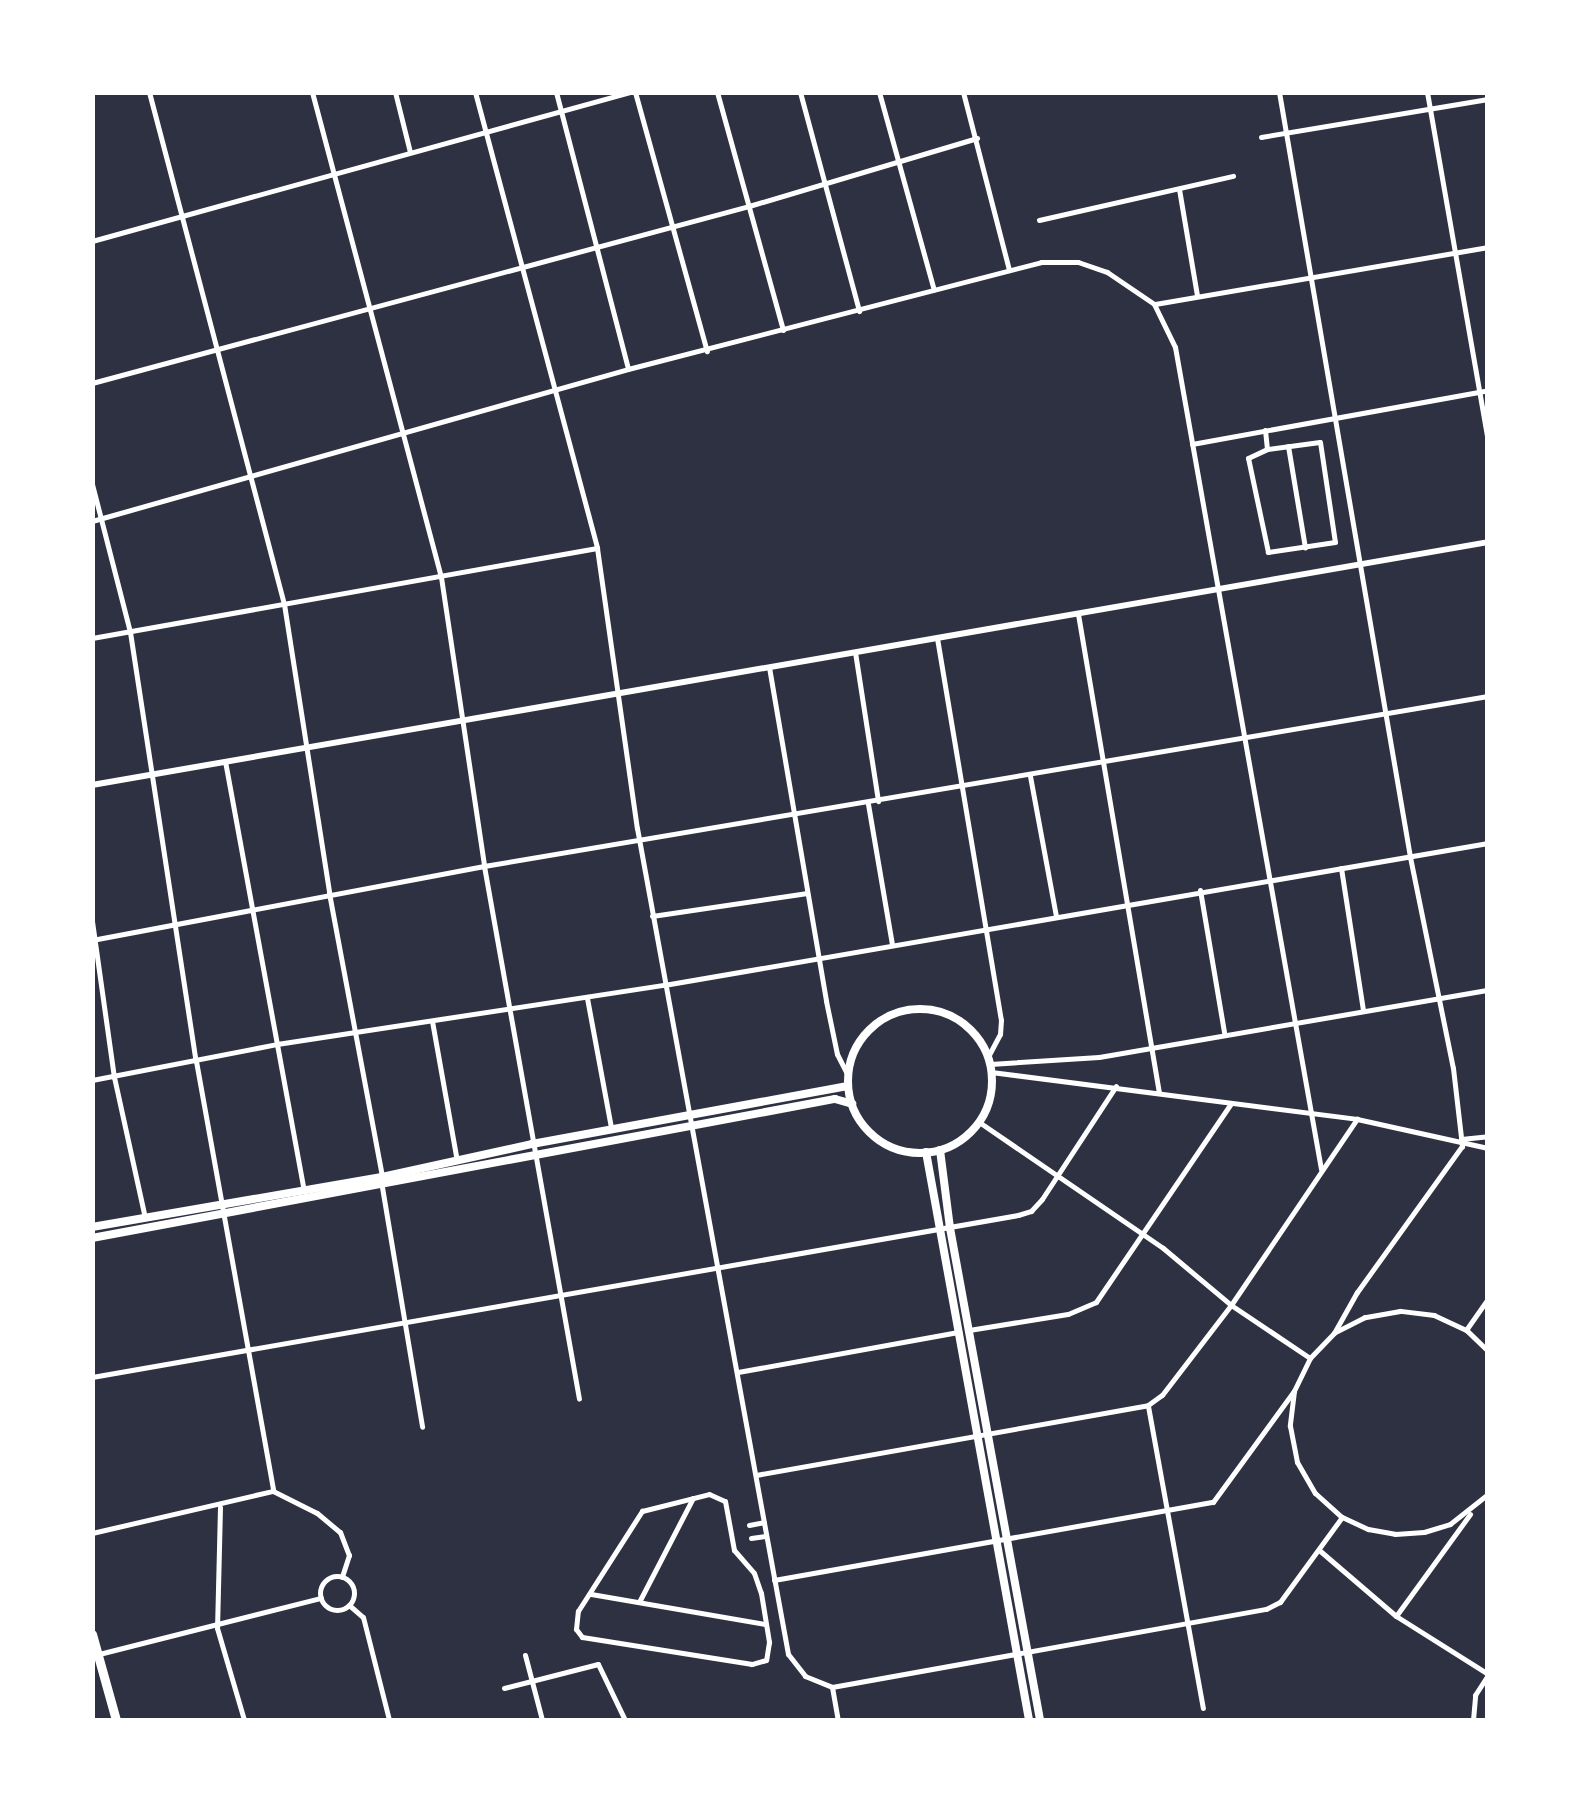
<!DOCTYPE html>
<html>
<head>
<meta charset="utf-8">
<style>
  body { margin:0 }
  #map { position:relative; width:1580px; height:1813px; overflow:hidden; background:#2d3142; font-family:"Asap Condensed",sans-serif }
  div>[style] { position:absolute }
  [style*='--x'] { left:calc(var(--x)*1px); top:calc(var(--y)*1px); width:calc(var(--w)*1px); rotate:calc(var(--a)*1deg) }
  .minor>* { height:5px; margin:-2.5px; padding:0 2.5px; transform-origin:2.5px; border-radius:2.5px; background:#fff }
  .minor>.ring { margin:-2.5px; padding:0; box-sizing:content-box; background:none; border:5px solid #fff; border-radius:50% }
  .tertiary>* { height:6px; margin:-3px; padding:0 3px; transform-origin:3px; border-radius:3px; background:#fff }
  .secondary>* { height:8px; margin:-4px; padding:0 4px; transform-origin:4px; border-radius:4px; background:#fff }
  .secondary>.ring { margin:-4px; padding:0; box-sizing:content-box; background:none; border:8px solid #fff; border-radius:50% }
  .trunk>* { height:9px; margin:-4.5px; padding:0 4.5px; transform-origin:4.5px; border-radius:4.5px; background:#fff }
  span { translate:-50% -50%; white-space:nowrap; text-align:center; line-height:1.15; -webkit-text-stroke:10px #fff; paint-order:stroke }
  .frame { position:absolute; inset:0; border:95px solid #fff; pointer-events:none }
</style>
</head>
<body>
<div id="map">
  <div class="minor">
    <i style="--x:149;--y:92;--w:529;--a:75.23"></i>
    <i style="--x:284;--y:604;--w:292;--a:81.1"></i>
    <i style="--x:329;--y:893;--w:289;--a:79.4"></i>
    <i style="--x:312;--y:92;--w:502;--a:75.11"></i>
    <i style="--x:441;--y:577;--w:292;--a:81.5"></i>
    <i style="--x:484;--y:866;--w:541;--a:79.89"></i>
    <i style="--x:395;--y:92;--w:62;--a:76"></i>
    <i style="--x:475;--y:92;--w:472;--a:75"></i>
    <i style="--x:597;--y:548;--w:283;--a:81.9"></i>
    <i style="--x:637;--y:828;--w:840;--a:79.64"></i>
    <i style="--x:788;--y:1654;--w:28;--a:52"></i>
    <i style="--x:805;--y:1676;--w:29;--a:22"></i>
    <i style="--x:556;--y:92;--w:286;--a:75.4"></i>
    <i style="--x:635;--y:92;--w:269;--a:74.5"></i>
    <i style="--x:717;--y:92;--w:247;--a:74.5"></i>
    <i style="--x:800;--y:92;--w:227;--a:74.9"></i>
    <i style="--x:879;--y:92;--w:205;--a:74.5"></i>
    <i style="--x:963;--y:92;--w:184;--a:75.5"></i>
    <i style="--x:1279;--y:92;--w:776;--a:80.28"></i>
    <i style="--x:1410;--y:857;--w:215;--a:78.5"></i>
    <i style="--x:1453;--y:1068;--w:79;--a:83.4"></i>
    <i style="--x:1462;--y:1146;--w:180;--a:125.7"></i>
    <i style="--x:1357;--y:1292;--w:47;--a:119.3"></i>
    <i style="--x:1427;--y:92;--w:353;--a:80.1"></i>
    <i style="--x:1261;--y:137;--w:230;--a:-9.5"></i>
    <i style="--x:1179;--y:189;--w:108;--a:80.4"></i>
    <i style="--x:1039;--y:220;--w:199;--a:-12.8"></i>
    <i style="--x:92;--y:241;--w:558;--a:-15.48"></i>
    <i style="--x:1155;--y:304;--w:338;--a:-9.7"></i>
    <i style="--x:92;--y:383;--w:680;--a:-15.08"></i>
    <i style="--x:749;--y:206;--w:238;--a:-16.6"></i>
    <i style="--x:1265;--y:430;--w:19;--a:84"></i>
    <i style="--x:1320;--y:442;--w:101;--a:81.5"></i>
    <i style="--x:1335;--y:542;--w:68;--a:171.5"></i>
    <i style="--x:1268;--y:552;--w:96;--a:-102"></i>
    <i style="--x:1248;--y:458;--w:21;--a:-25"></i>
    <i style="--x:1267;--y:449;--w:53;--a:-7.5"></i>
    <i style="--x:1192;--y:444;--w:301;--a:-10.3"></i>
    <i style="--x:1288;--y:446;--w:103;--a:80.5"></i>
    <i style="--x:92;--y:484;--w:153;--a:75.6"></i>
    <i style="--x:130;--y:632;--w:434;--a:81.3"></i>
    <i style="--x:196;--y:1061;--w:437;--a:79.8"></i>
    <i style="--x:92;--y:521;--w:557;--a:-15.83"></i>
    <i style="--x:628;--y:369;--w:427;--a:-14.5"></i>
    <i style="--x:1041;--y:262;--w:37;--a:0"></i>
    <i style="--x:1078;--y:262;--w:31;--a:19"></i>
    <i style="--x:1107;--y:272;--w:57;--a:34.2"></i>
    <i style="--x:1154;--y:304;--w:48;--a:64"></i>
    <i style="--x:1175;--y:347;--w:835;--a:79.93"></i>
    <i style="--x:1078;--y:614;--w:485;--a:80.4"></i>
    <i style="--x:92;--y:638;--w:513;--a:-10.11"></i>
    <i style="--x:937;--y:638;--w:387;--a:80.5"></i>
    <i style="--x:1001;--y:1020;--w:14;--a:94"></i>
    <i style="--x:1000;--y:1034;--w:26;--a:118"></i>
    <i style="--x:855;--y:652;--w:151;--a:81.2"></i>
    <i style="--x:769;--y:667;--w:339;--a:80.3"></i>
    <i style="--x:826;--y:1001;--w:54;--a:78.3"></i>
    <i style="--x:837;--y:1054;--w:25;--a:63"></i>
    <i style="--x:225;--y:761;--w:436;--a:79.6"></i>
    <i style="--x:1030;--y:776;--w:142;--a:79.5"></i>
    <i style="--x:868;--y:804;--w:142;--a:80.3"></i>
    <i style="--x:1341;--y:868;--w:144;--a:81.2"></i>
    <i style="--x:1200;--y:890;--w:144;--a:80.4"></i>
    <i style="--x:652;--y:916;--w:157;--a:-8.4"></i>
    <i style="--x:92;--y:921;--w:158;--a:82"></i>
    <i style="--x:114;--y:1077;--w:144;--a:77.6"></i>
    <i style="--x:92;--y:940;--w:399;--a:-10.7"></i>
    <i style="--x:484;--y:866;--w:1018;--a:-9.61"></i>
    <i style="--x:587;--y:998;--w:132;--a:79.5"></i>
    <i style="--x:432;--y:1021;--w:142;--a:79.9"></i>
    <i style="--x:990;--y:1064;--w:109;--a:-3.7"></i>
    <i style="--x:1099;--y:1057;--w:395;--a:-9.8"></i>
    <i style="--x:991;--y:1072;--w:369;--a:7.3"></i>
    <i style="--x:1357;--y:1119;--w:134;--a:12.5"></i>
    <i style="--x:92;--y:1080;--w:188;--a:-11"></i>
    <i style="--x:277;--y:1044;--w:391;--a:-8.7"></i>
    <i style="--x:664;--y:985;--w:836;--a:-9.78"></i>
    <i style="--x:979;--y:1122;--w:223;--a:34.4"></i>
    <i style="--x:1163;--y:1248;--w:89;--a:40"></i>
    <i style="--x:1231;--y:1305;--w:95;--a:33.9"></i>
    <i style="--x:1461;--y:1139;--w:27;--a:-6"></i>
    <i style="--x:382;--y:1187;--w:243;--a:80.5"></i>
    <i style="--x:969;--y:1330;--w:100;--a:-9.2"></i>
    <i style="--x:1068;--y:1314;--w:30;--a:-23"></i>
    <i style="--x:1096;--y:1302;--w:240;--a:-55.8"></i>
    <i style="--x:1466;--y:1330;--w:38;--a:-55"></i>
    <i style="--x:1488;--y:1351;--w:30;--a:-136"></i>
    <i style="--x:1466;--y:1330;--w:35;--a:-155"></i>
    <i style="--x:1434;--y:1315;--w:34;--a:-173"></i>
    <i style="--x:1400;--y:1311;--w:36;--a:170"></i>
    <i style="--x:1365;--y:1317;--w:35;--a:153"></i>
    <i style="--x:1334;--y:1333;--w:35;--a:134"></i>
    <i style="--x:1310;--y:1358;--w:37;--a:116"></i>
    <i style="--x:1294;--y:1391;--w:35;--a:97"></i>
    <i style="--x:1290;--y:1426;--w:37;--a:79"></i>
    <i style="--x:1297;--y:1462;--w:36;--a:60"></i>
    <i style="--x:1315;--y:1493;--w:36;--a:42"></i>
    <i style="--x:1342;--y:1517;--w:29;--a:25"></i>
    <i style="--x:1368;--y:1529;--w:27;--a:10"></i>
    <i style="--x:1395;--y:1534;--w:29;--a:-4"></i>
    <i style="--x:1424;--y:1532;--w:27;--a:-17"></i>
    <i style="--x:1450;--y:1524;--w:48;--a:-38.3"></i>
    <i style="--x:738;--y:1372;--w:225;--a:-10.3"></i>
    <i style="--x:92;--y:1377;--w:940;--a:-9.92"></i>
    <i style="--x:1018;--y:1215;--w:14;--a:-17"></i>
    <i style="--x:1031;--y:1211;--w:16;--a:-47"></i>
    <i style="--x:1042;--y:1199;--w:135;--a:-56.8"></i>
    <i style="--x:1148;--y:1406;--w:307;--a:79.7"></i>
    <i style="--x:756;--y:1475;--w:398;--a:-10.1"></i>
    <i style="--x:1148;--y:1405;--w:17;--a:-36"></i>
    <i style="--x:1162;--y:1395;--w:113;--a:-52.5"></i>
    <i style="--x:1231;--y:1305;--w:225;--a:-55.9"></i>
    <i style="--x:709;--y:1494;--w:17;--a:24"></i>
    <i style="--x:725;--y:1501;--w:50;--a:79.6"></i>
    <i style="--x:734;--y:1550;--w:30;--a:49"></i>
    <i style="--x:754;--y:1573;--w:21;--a:71"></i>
    <i style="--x:761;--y:1593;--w:50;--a:80.7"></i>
    <i style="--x:769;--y:1642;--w:18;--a:99"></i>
    <i style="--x:766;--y:1660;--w:15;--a:164"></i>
    <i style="--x:752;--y:1664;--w:172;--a:-171"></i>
    <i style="--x:582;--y:1637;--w:10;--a:-127"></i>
    <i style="--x:576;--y:1629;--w:18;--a:-84"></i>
    <i style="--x:578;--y:1611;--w:119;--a:-57.4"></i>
    <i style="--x:642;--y:1511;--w:69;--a:-14.2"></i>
    <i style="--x:220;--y:1507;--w:121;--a:91.4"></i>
    <i style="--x:217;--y:1628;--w:96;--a:73.6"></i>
    <i style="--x:749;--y:1525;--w:15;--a:-11"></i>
    <i style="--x:92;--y:1533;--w:186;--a:-13.1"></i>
    <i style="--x:273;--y:1491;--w:49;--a:26.6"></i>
    <i style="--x:317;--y:1513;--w:30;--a:40"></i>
    <i style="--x:340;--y:1532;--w:25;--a:69"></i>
    <i style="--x:349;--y:1555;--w:23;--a:108"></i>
    <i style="--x:751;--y:1538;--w:15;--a:-8"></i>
    <i style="--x:1319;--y:1550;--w:101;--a:40.6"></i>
    <i style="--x:1396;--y:1616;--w:109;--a:32.2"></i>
    <i class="ring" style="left:320px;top:1576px;width:29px;height:29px"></i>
    <i style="--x:774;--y:1580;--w:446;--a:-10.1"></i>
    <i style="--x:1213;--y:1502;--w:137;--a:-53.9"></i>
    <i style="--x:591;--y:1594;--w:177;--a:9.8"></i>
    <i style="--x:639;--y:1602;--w:117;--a:-62.6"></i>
    <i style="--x:349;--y:1605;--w:18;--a:41"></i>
    <i style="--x:363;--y:1617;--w:106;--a:75.8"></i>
    <i style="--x:1396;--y:1616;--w:126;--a:-54"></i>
    <i style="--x:99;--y:1654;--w:229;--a:-14.2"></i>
    <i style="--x:525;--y:1655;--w:67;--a:75.3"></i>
    <i style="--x:832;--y:1687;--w:441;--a:-10.2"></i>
    <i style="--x:1266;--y:1609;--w:16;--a:-27"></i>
    <i style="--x:1280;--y:1602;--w:105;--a:-53.9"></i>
    <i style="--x:832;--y:1687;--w:34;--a:80"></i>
    <i style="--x:504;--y:1688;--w:97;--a:-14.3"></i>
    <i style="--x:598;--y:1664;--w:62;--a:64.3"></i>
    <i style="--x:1473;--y:1720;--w:25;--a:-85"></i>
    <i style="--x:1475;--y:1695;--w:24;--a:-57"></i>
  </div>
  <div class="tertiary">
    <i style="--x:92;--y:785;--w:1417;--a:-9.87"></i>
  </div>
  <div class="secondary">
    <i class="ring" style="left:848px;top:1009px;width:136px;height:136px"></i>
    <i style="--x:940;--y:1150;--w:79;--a:82.7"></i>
    <i style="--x:950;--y:1228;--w:500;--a:79.63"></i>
    <i style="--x:926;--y:1152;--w:577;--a:79.72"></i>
    <i style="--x:92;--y:1227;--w:294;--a:-9.8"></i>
    <i style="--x:382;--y:1177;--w:154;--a:-12.4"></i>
    <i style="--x:532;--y:1144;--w:321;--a:-10.4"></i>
    <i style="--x:92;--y:1238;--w:756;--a:-10.6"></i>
    <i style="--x:835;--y:1099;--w:18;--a:16"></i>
  </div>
  <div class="trunk">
    <i style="--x:92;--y:1634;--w:89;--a:74.4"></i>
  </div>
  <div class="frame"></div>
</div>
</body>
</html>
